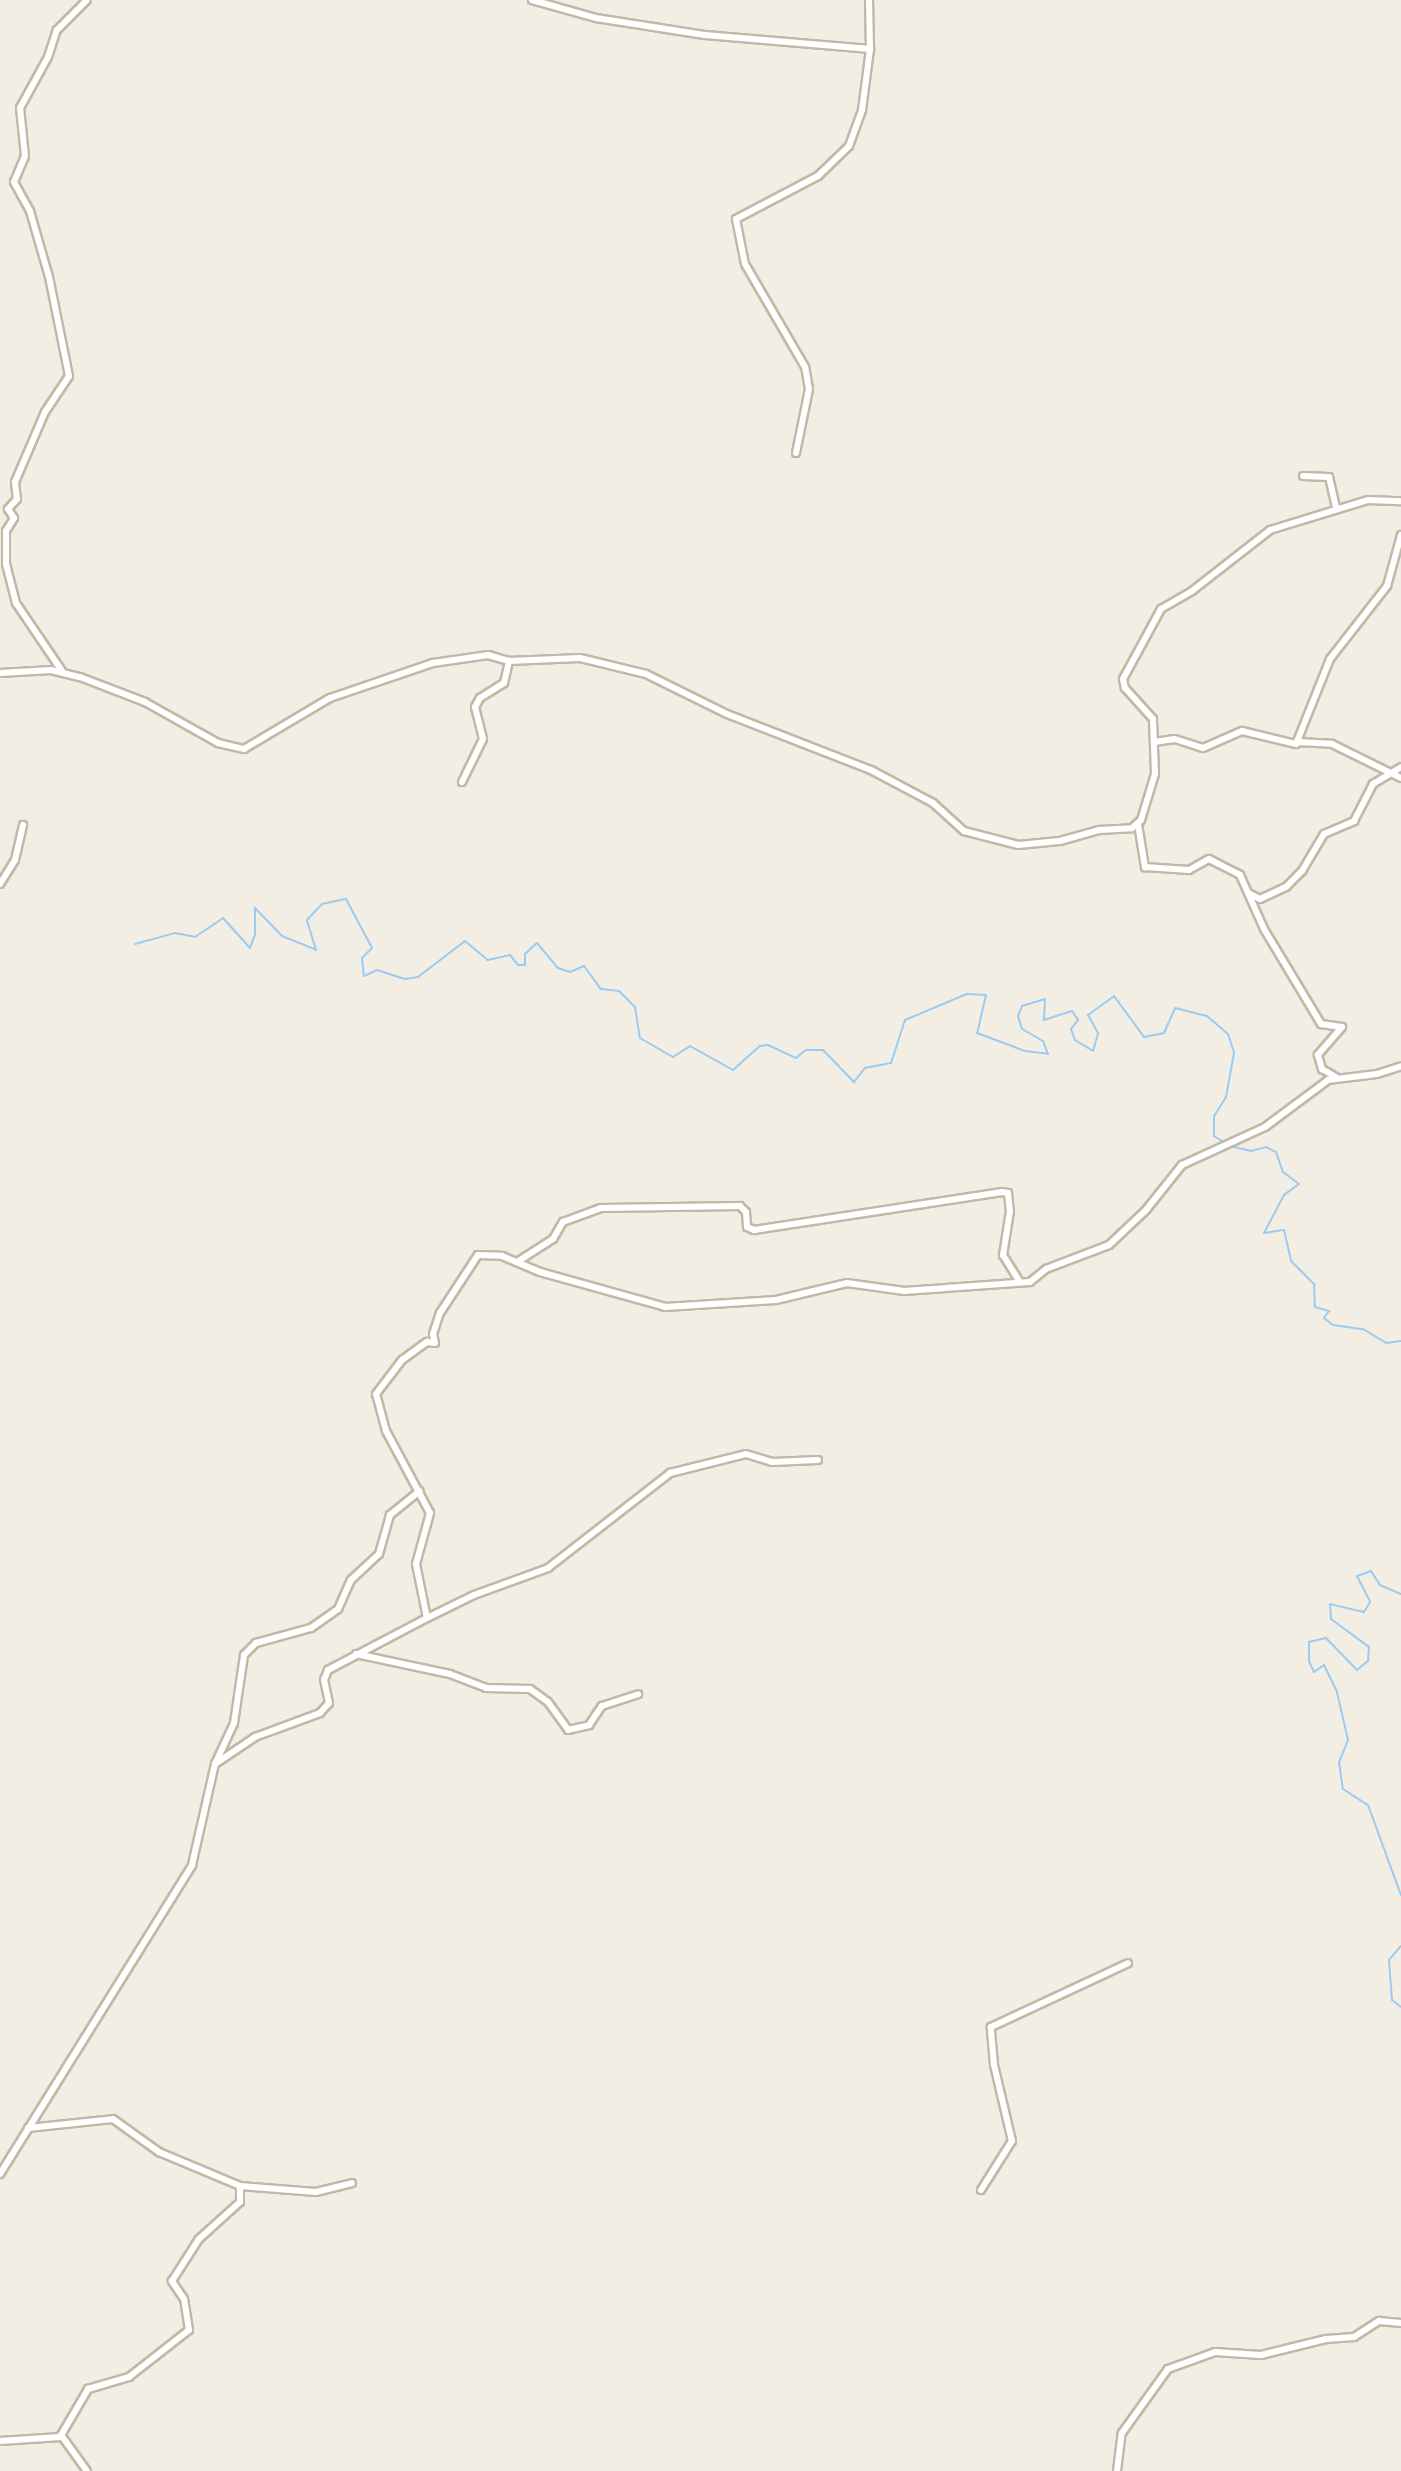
<!DOCTYPE html>
<html>
<head>
<meta charset="utf-8">
<style>
  body { margin:0 }
  #map { position:relative; width:1401px; height:2471px; overflow:hidden; background:#f2eee3; font-family:Lato,sans-serif }
  div>[style] { position:absolute }
  [style*='--x'] { left:calc(var(--x)*1px); top:calc(var(--y)*1px); width:calc(var(--w)*1px); rotate:calc(var(--a)*1deg) }
  .stream>* { height:2px; margin:-1px; padding:0 1px; transform-origin:1px; border-radius:1px; background:#9ccbf1 }
  .roads { filter:drop-shadow(2px 0 #c0b9a8) drop-shadow(-2px 0 #c0b9a8) drop-shadow(0 2px #c0b9a8) drop-shadow(0 -2px #c0b9a8) }
  .minor>* { height:6px; margin:-3px; padding:0 3px; transform-origin:3px; border-radius:3px; background:#fff }
  span { translate:-50% -50%; white-space:nowrap; text-align:center; line-height:1.15; -webkit-text-stroke:7px #fff; paint-order:stroke }
</style>
</head>
<body>
<div id="map">
  <div class="stream">
    <i style="--x:135;--y:944;--w:41;--a:-15.4"></i>
    <i style="--x:175;--y:933;--w:20;--a:11"></i>
    <i style="--x:195;--y:937;--w:34;--a:-34"></i>
    <i style="--x:223;--y:918;--w:40;--a:48"></i>
    <i style="--x:250;--y:948;--w:15;--a:-70"></i>
    <i style="--x:255;--y:934;--w:26;--a:-90"></i>
    <i style="--x:255;--y:908;--w:39;--a:46"></i>
    <i style="--x:282;--y:936;--w:37;--a:22"></i>
    <i style="--x:316;--y:950;--w:31;--a:-107"></i>
    <i style="--x:307;--y:920;--w:22;--a:-47"></i>
    <i style="--x:322;--y:904;--w:25;--a:-12"></i>
    <i style="--x:346;--y:899;--w:55;--a:62"></i>
    <i style="--x:372;--y:948;--w:14;--a:135"></i>
    <i style="--x:362;--y:958;--w:18;--a:84"></i>
    <i style="--x:364;--y:976;--w:14;--a:-25"></i>
    <i style="--x:377;--y:970;--w:29;--a:18"></i>
    <i style="--x:405;--y:979;--w:13;--a:-9"></i>
    <i style="--x:418;--y:977;--w:59;--a:-37.5"></i>
    <i style="--x:465;--y:941;--w:30;--a:40"></i>
    <i style="--x:488;--y:960;--w:23;--a:-13"></i>
    <i style="--x:510;--y:955;--w:13;--a:51"></i>
    <i style="--x:518;--y:965;--w:7;--a:0"></i>
    <i style="--x:525;--y:965;--w:11;--a:-90"></i>
    <i style="--x:525;--y:954;--w:16;--a:-43"></i>
    <i style="--x:537;--y:943;--w:33;--a:50"></i>
    <i style="--x:558;--y:968;--w:13;--a:18"></i>
    <i style="--x:570;--y:972;--w:15;--a:-23"></i>
    <i style="--x:584;--y:966;--w:29;--a:54"></i>
    <i style="--x:601;--y:989;--w:18;--a:6"></i>
    <i style="--x:619;--y:991;--w:23;--a:45"></i>
    <i style="--x:635;--y:1007;--w:31;--a:81"></i>
    <i style="--x:640;--y:1038;--w:38;--a:30"></i>
    <i style="--x:673;--y:1057;--w:20;--a:-33"></i>
    <i style="--x:690;--y:1046;--w:49;--a:29.2"></i>
    <i style="--x:733;--y:1070;--w:36;--a:-42"></i>
    <i style="--x:760;--y:1046;--w:8;--a:-7"></i>
    <i style="--x:768;--y:1045;--w:31;--a:25"></i>
    <i style="--x:796;--y:1058;--w:13;--a:-39"></i>
    <i style="--x:806;--y:1050;--w:17;--a:0"></i>
    <i style="--x:823;--y:1050;--w:45;--a:45.9"></i>
    <i style="--x:854;--y:1082;--w:18;--a:-52"></i>
    <i style="--x:865;--y:1068;--w:26;--a:-11"></i>
    <i style="--x:891;--y:1063;--w:45;--a:-72"></i>
    <i style="--x:905;--y:1020;--w:67;--a:-22.8"></i>
    <i style="--x:967;--y:994;--w:19;--a:3"></i>
    <i style="--x:986;--y:995;--w:39;--a:103"></i>
    <i style="--x:977;--y:1033;--w:51;--a:20.6"></i>
    <i style="--x:1025;--y:1051;--w:23;--a:7"></i>
    <i style="--x:1048;--y:1054;--w:14;--a:-111"></i>
    <i style="--x:1043;--y:1041;--w:24;--a:-150"></i>
    <i style="--x:1022;--y:1029;--w:14;--a:-107"></i>
    <i style="--x:1018;--y:1016;--w:11;--a:-68"></i>
    <i style="--x:1022;--y:1006;--w:24;--a:-17"></i>
    <i style="--x:1045;--y:999;--w:21;--a:93"></i>
    <i style="--x:1044;--y:1020;--w:29;--a:-18"></i>
    <i style="--x:1072;--y:1011;--w:11;--a:56"></i>
    <i style="--x:1078;--y:1020;--w:11;--a:128"></i>
    <i style="--x:1071;--y:1029;--w:12;--a:70"></i>
    <i style="--x:1075;--y:1040;--w:21;--a:31"></i>
    <i style="--x:1093;--y:1051;--w:19;--a:-74"></i>
    <i style="--x:1098;--y:1033;--w:21;--a:-119"></i>
    <i style="--x:1088;--y:1015;--w:32;--a:-36"></i>
    <i style="--x:1114;--y:996;--w:51;--a:53.8"></i>
    <i style="--x:1144;--y:1037;--w:20;--a:-11"></i>
    <i style="--x:1164;--y:1033;--w:27;--a:-66"></i>
    <i style="--x:1175;--y:1008;--w:33;--a:14"></i>
    <i style="--x:1207;--y:1016;--w:28;--a:41"></i>
    <i style="--x:1228;--y:1034;--w:20;--a:72"></i>
    <i style="--x:1234;--y:1053;--w:45;--a:100.3"></i>
    <i style="--x:1226;--y:1097;--w:22;--a:122"></i>
    <i style="--x:1214;--y:1116;--w:20;--a:90"></i>
    <i style="--x:1214;--y:1136;--w:13;--a:32"></i>
    <i style="--x:1230;--y:1146;--w:22;--a:13"></i>
    <i style="--x:1251;--y:1151;--w:16;--a:-15"></i>
    <i style="--x:1266;--y:1147;--w:11;--a:27"></i>
    <i style="--x:1276;--y:1152;--w:21;--a:71"></i>
    <i style="--x:1283;--y:1172;--w:20;--a:37"></i>
    <i style="--x:1299;--y:1184;--w:19;--a:144"></i>
    <i style="--x:1284;--y:1195;--w:43;--a:117.8"></i>
    <i style="--x:1264;--y:1233;--w:20;--a:-9"></i>
    <i style="--x:1284;--y:1230;--w:32;--a:77"></i>
    <i style="--x:1291;--y:1261;--w:33;--a:45"></i>
    <i style="--x:1314;--y:1284;--w:23;--a:88"></i>
    <i style="--x:1315;--y:1307;--w:15;--a:16"></i>
    <i style="--x:1329;--y:1311;--w:9;--a:126"></i>
    <i style="--x:1324;--y:1318;--w:11;--a:38"></i>
    <i style="--x:1333;--y:1325;--w:30;--a:8"></i>
    <i style="--x:1363;--y:1329;--w:27;--a:31"></i>
    <i style="--x:1386;--y:1343;--w:15;--a:-8"></i>
    <i style="--x:1401;--y:1594;--w:23;--a:-157"></i>
    <i style="--x:1380;--y:1585;--w:17;--a:-123"></i>
    <i style="--x:1371;--y:1571;--w:15;--a:160"></i>
    <i style="--x:1357;--y:1576;--w:29;--a:63"></i>
    <i style="--x:1370;--y:1602;--w:12;--a:121"></i>
    <i style="--x:1364;--y:1612;--w:35;--a:-167"></i>
    <i style="--x:1330;--y:1604;--w:15;--a:86"></i>
    <i style="--x:1331;--y:1619;--w:47;--a:36.4"></i>
    <i style="--x:1369;--y:1647;--w:14;--a:94"></i>
    <i style="--x:1368;--y:1661;--w:14;--a:141"></i>
    <i style="--x:1357;--y:1670;--w:45;--a:-134.1"></i>
    <i style="--x:1326;--y:1638;--w:17;--a:167"></i>
    <i style="--x:1309;--y:1642;--w:19;--a:90"></i>
    <i style="--x:1309;--y:1661;--w:12;--a:66"></i>
    <i style="--x:1314;--y:1672;--w:12;--a:-35"></i>
    <i style="--x:1324;--y:1665;--w:30;--a:64"></i>
    <i style="--x:1337;--y:1692;--w:49;--a:77.1"></i>
    <i style="--x:1348;--y:1740;--w:24;--a:112"></i>
    <i style="--x:1339;--y:1762;--w:27;--a:82"></i>
    <i style="--x:1343;--y:1789;--w:30;--a:33"></i>
    <i style="--x:1368;--y:1805;--w:96;--a:69.9"></i>
    <i style="--x:1401;--y:1946;--w:18;--a:131"></i>
    <i style="--x:1389;--y:1960;--w:40;--a:85.7"></i>
    <i style="--x:1392;--y:2000;--w:11;--a:38"></i>
  </div>
  <div class="roads">
    <div class="minor">
      <i style="--x:532;--y:0;--w:66;--a:15.7"></i>
      <i style="--x:596;--y:18;--w:110;--a:8.9"></i>
      <i style="--x:705;--y:35;--w:166;--a:4.8"></i>
      <i style="--x:796;--y:453;--w:65;--a:-78.5"></i>
      <i style="--x:809;--y:389;--w:22;--a:-100"></i>
      <i style="--x:805;--y:367;--w:119;--a:-120.2"></i>
      <i style="--x:745;--y:264;--w:46;--a:-101.3"></i>
      <i style="--x:736;--y:219;--w:93;--a:-27.7"></i>
      <i style="--x:818;--y:176;--w:43;--a:-44.1"></i>
      <i style="--x:849;--y:146;--w:38;--a:-70"></i>
      <i style="--x:862;--y:110;--w:62;--a:-82.5"></i>
      <i style="--x:870;--y:49;--w:49;--a:-91.2"></i>
      <i style="--x:1303;--y:476;--w:26;--a:2"></i>
      <i style="--x:1329;--y:477;--w:32;--a:77"></i>
      <i style="--x:62;--y:671;--w:82;--a:-124.1"></i>
      <i style="--x:16;--y:603;--w:40;--a:-104.4"></i>
      <i style="--x:6;--y:564;--w:33;--a:-90"></i>
      <i style="--x:6;--y:531;--w:15;--a:-58"></i>
      <i style="--x:14;--y:518;--w:11;--a:-124"></i>
      <i style="--x:8;--y:509;--w:13;--a:-48"></i>
      <i style="--x:17;--y:499;--w:17;--a:-97"></i>
      <i style="--x:15;--y:482;--w:76;--a:-66.8"></i>
      <i style="--x:45;--y:412;--w:43;--a:-56.3"></i>
      <i style="--x:69;--y:376;--w:101;--a:-101.4"></i>
      <i style="--x:49;--y:277;--w:69;--a:-106.1"></i>
      <i style="--x:30;--y:211;--w:33;--a:-119"></i>
      <i style="--x:14;--y:182;--w:28;--a:-67"></i>
      <i style="--x:25;--y:156;--w:48;--a:-95.9"></i>
      <i style="--x:20;--y:108;--w:58;--a:-61.2"></i>
      <i style="--x:48;--y:57;--w:28;--a:-72"></i>
      <i style="--x:57;--y:30;--w:42;--a:-45"></i>
      <i style="--x:0;--y:673;--w:51;--a:-3.4"></i>
      <i style="--x:51;--y:670;--w:30;--a:14"></i>
      <i style="--x:80;--y:677;--w:70;--a:21"></i>
      <i style="--x:145;--y:702;--w:84;--a:29.3"></i>
      <i style="--x:218;--y:743;--w:27;--a:13"></i>
      <i style="--x:244;--y:749;--w:100;--a:-30.7"></i>
      <i style="--x:330;--y:698;--w:109;--a:-18.8"></i>
      <i style="--x:433;--y:663;--w:56;--a:-8.3"></i>
      <i style="--x:488;--y:655;--w:22;--a:16"></i>
      <i style="--x:509;--y:661;--w:71;--a:-2.4"></i>
      <i style="--x:580;--y:658;--w:68;--a:13.6"></i>
      <i style="--x:646;--y:674;--w:90;--a:26.3"></i>
      <i style="--x:727;--y:714;--w:155;--a:21.3"></i>
      <i style="--x:871;--y:770;--w:70;--a:28"></i>
      <i style="--x:933;--y:803;--w:42;--a:42.1"></i>
      <i style="--x:964;--y:831;--w:56;--a:14.5"></i>
      <i style="--x:1018;--y:845;--w:42;--a:-5.4"></i>
      <i style="--x:1060;--y:841;--w:41;--a:-15.8"></i>
      <i style="--x:1099;--y:830;--w:33;--a:-3"></i>
      <i style="--x:1132;--y:828;--w:12;--a:-42"></i>
      <i style="--x:1141;--y:820;--w:48;--a:-73.1"></i>
      <i style="--x:1155;--y:774;--w:55;--a:-92.1"></i>
      <i style="--x:1153;--y:719;--w:42;--a:-132.1"></i>
      <i style="--x:1125;--y:688;--w:9;--a:-103"></i>
      <i style="--x:1123;--y:679;--w:80;--a:-61.5"></i>
      <i style="--x:1161;--y:609;--w:36;--a:-30"></i>
      <i style="--x:1192;--y:591;--w:99;--a:-38"></i>
      <i style="--x:1270;--y:530;--w:102;--a:-17"></i>
      <i style="--x:1368;--y:500;--w:33;--a:2"></i>
      <i style="--x:1154;--y:742;--w:21;--a:-8"></i>
      <i style="--x:1175;--y:739;--w:29;--a:18"></i>
      <i style="--x:1203;--y:748;--w:43;--a:-23.6"></i>
      <i style="--x:1242;--y:731;--w:56;--a:13.5"></i>
      <i style="--x:1296;--y:744;--w:92;--a:-68.2"></i>
      <i style="--x:1330;--y:659;--w:93;--a:-52"></i>
      <i style="--x:1387;--y:586;--w:53;--a:-74.6"></i>
      <i style="--x:1297;--y:742;--w:35;--a:3"></i>
      <i style="--x:1332;--y:744;--w:77;--a:26.2"></i>
      <i style="--x:462;--y:782;--w:48;--a:-64"></i>
      <i style="--x:483;--y:739;--w:33;--a:-104"></i>
      <i style="--x:475;--y:707;--w:10;--a:-61"></i>
      <i style="--x:480;--y:698;--w:28;--a:-32"></i>
      <i style="--x:504;--y:683;--w:23;--a:-77"></i>
      <i style="--x:1138;--y:824;--w:44;--a:80.8"></i>
      <i style="--x:1145;--y:867;--w:44;--a:3.9"></i>
      <i style="--x:1189;--y:870;--w:23;--a:-29"></i>
      <i style="--x:1209;--y:859;--w:35;--a:27"></i>
      <i style="--x:1240;--y:875;--w:59;--a:66"></i>
      <i style="--x:1264;--y:929;--w:111;--a:59"></i>
      <i style="--x:1321;--y:1024;--w:21;--a:8"></i>
      <i style="--x:1342;--y:1027;--w:37;--a:131"></i>
      <i style="--x:1318;--y:1055;--w:15;--a:74"></i>
      <i style="--x:1322;--y:1069;--w:16;--a:30"></i>
      <i style="--x:0;--y:884;--w:28;--a:-58"></i>
      <i style="--x:15;--y:860;--w:36;--a:-77"></i>
      <i style="--x:1250;--y:894;--w:11;--a:27"></i>
      <i style="--x:1260;--y:899;--w:29;--a:-25"></i>
      <i style="--x:1286;--y:887;--w:23;--a:-45"></i>
      <i style="--x:1302;--y:871;--w:43;--a:-59.3"></i>
      <i style="--x:1324;--y:834;--w:33;--a:-23"></i>
      <i style="--x:1354;--y:821;--w:42;--a:-62.8"></i>
      <i style="--x:1373;--y:784;--w:33;--a:-31"></i>
      <i style="--x:517;--y:1262;--w:43;--a:-32.6"></i>
      <i style="--x:553;--y:1239;--w:20;--a:-60"></i>
      <i style="--x:563;--y:1222;--w:40;--a:-20.2"></i>
      <i style="--x:601;--y:1208;--w:139;--a:-0.8"></i>
      <i style="--x:740;--y:1206;--w:8;--a:45"></i>
      <i style="--x:746;--y:1212;--w:15;--a:86"></i>
      <i style="--x:747;--y:1227;--w:8;--a:23"></i>
      <i style="--x:754;--y:1230;--w:251;--a:-8.7"></i>
      <i style="--x:1002;--y:1192;--w:6;--a:9"></i>
      <i style="--x:1008;--y:1193;--w:18;--a:84"></i>
      <i style="--x:1010;--y:1211;--w:45;--a:99"></i>
      <i style="--x:1003;--y:1255;--w:31;--a:58"></i>
      <i style="--x:427;--y:1618;--w:52;--a:-26.1"></i>
      <i style="--x:474;--y:1595;--w:79;--a:-20"></i>
      <i style="--x:548;--y:1568;--w:155;--a:-37.9"></i>
      <i style="--x:670;--y:1473;--w:78;--a:-14"></i>
      <i style="--x:746;--y:1454;--w:27;--a:17"></i>
      <i style="--x:772;--y:1462;--w:46;--a:-2.5"></i>
      <i style="--x:356;--y:1654;--w:96;--a:12"></i>
      <i style="--x:450;--y:1674;--w:39;--a:21"></i>
      <i style="--x:486;--y:1688;--w:44;--a:1.3"></i>
      <i style="--x:530;--y:1689;--w:22;--a:36"></i>
      <i style="--x:548;--y:1702;--w:34;--a:54"></i>
      <i style="--x:568;--y:1730;--w:22;--a:-13"></i>
      <i style="--x:589;--y:1725;--w:23;--a:-56"></i>
      <i style="--x:602;--y:1706;--w:38;--a:-18"></i>
      <i style="--x:215;--y:1764;--w:45;--a:-65.1"></i>
      <i style="--x:234;--y:1723;--w:69;--a:-81.6"></i>
      <i style="--x:244;--y:1655;--w:17;--a:-45"></i>
      <i style="--x:256;--y:1643;--w:57;--a:-15.3"></i>
      <i style="--x:311;--y:1628;--w:33;--a:-35"></i>
      <i style="--x:338;--y:1609;--w:32;--a:-66"></i>
      <i style="--x:351;--y:1580;--w:38;--a:-43"></i>
      <i style="--x:379;--y:1554;--w:41;--a:-74.2"></i>
      <i style="--x:390;--y:1515;--w:38;--a:-39"></i>
      <i style="--x:28;--y:2128;--w:85;--a:-6"></i>
      <i style="--x:113;--y:2119;--w:57;--a:35.7"></i>
      <i style="--x:159;--y:2152;--w:88;--a:22.8"></i>
      <i style="--x:240;--y:2186;--w:76;--a:4.5"></i>
      <i style="--x:316;--y:2192;--w:37;--a:-14"></i>
      <i style="--x:0;--y:2174;--w:364;--a:-58.1"></i>
      <i style="--x:192;--y:1865;--w:104;--a:-77.2"></i>
      <i style="--x:215;--y:1764;--w:48;--a:-34"></i>
      <i style="--x:255;--y:1737;--w:69;--a:-20.3"></i>
      <i style="--x:320;--y:1713;--w:13;--a:-48"></i>
      <i style="--x:329;--y:1703;--w:24;--a:-102"></i>
      <i style="--x:324;--y:1680;--w:11;--a:-68"></i>
      <i style="--x:328;--y:1670;--w:112;--a:-27.7"></i>
      <i style="--x:427;--y:1618;--w:55;--a:-101.5"></i>
      <i style="--x:416;--y:1564;--w:53;--a:-74.6"></i>
      <i style="--x:430;--y:1513;--w:93;--a:-118.2"></i>
      <i style="--x:386;--y:1431;--w:38;--a:-105"></i>
      <i style="--x:376;--y:1394;--w:43;--a:-52.6"></i>
      <i style="--x:402;--y:1360;--w:31;--a:-36"></i>
      <i style="--x:427;--y:1342;--w:8;--a:7"></i>
      <i style="--x:435;--y:1343;--w:9;--a:-103"></i>
      <i style="--x:433;--y:1334;--w:22;--a:-72"></i>
      <i style="--x:440;--y:1313;--w:69;--a:-56.8"></i>
      <i style="--x:478;--y:1255;--w:24;--a:2"></i>
      <i style="--x:502;--y:1256;--w:41;--a:22.8"></i>
      <i style="--x:540;--y:1272;--w:130;--a:15.6"></i>
      <i style="--x:665;--y:1307;--w:111;--a:-3.6"></i>
      <i style="--x:776;--y:1300;--w:73;--a:-13.5"></i>
      <i style="--x:847;--y:1283;--w:58;--a:8"></i>
      <i style="--x:904;--y:1291;--w:126;--a:-4.1"></i>
      <i style="--x:1030;--y:1282;--w:21;--a:-39"></i>
      <i style="--x:1046;--y:1269;--w:67;--a:-20.9"></i>
      <i style="--x:1109;--y:1245;--w:51;--a:-43.4"></i>
      <i style="--x:1146;--y:1210;--w:58;--a:-51.3"></i>
      <i style="--x:1182;--y:1165;--w:91;--a:-24.6"></i>
      <i style="--x:1265;--y:1127;--w:79;--a:-36.7"></i>
      <i style="--x:1328;--y:1080;--w:49;--a:-7"></i>
      <i style="--x:1377;--y:1074;--w:25;--a:-18"></i>
      <i style="--x:981;--y:2190;--w:58;--a:-57.7"></i>
      <i style="--x:1012;--y:2141;--w:78;--a:-103.3"></i>
      <i style="--x:994;--y:2065;--w:38;--a:-95"></i>
      <i style="--x:991;--y:2027;--w:151;--a:-25"></i>
      <i style="--x:61;--y:2435;--w:44;--a:54.2"></i>
      <i style="--x:0;--y:2441;--w:60;--a:-3.8"></i>
      <i style="--x:60;--y:2437;--w:56;--a:-59.7"></i>
      <i style="--x:88;--y:2389;--w:43;--a:-16.3"></i>
      <i style="--x:129;--y:2377;--w:76;--a:-38.1"></i>
      <i style="--x:189;--y:2330;--w:31;--a:-99"></i>
      <i style="--x:184;--y:2299;--w:22;--a:-124"></i>
      <i style="--x:172;--y:2281;--w:50;--a:-57.3"></i>
      <i style="--x:199;--y:2239;--w:55;--a:-42.1"></i>
      <i style="--x:240;--y:2202;--w:16;--a:-90"></i>
      <i style="--x:1117;--y:2471;--w:38;--a:-83"></i>
      <i style="--x:1122;--y:2433;--w:79;--a:-54.3"></i>
      <i style="--x:1168;--y:2369;--w:50;--a:-19.9"></i>
      <i style="--x:1215;--y:2352;--w:46;--a:3.7"></i>
      <i style="--x:1261;--y:2355;--w:67;--a:-13.8"></i>
      <i style="--x:1326;--y:2339;--w:28;--a:-4"></i>
      <i style="--x:1354;--y:2337;--w:30;--a:-33"></i>
      <i style="--x:1379;--y:2321;--w:22;--a:5"></i>
    </div>
  </div>
</div>
</body>
</html>
